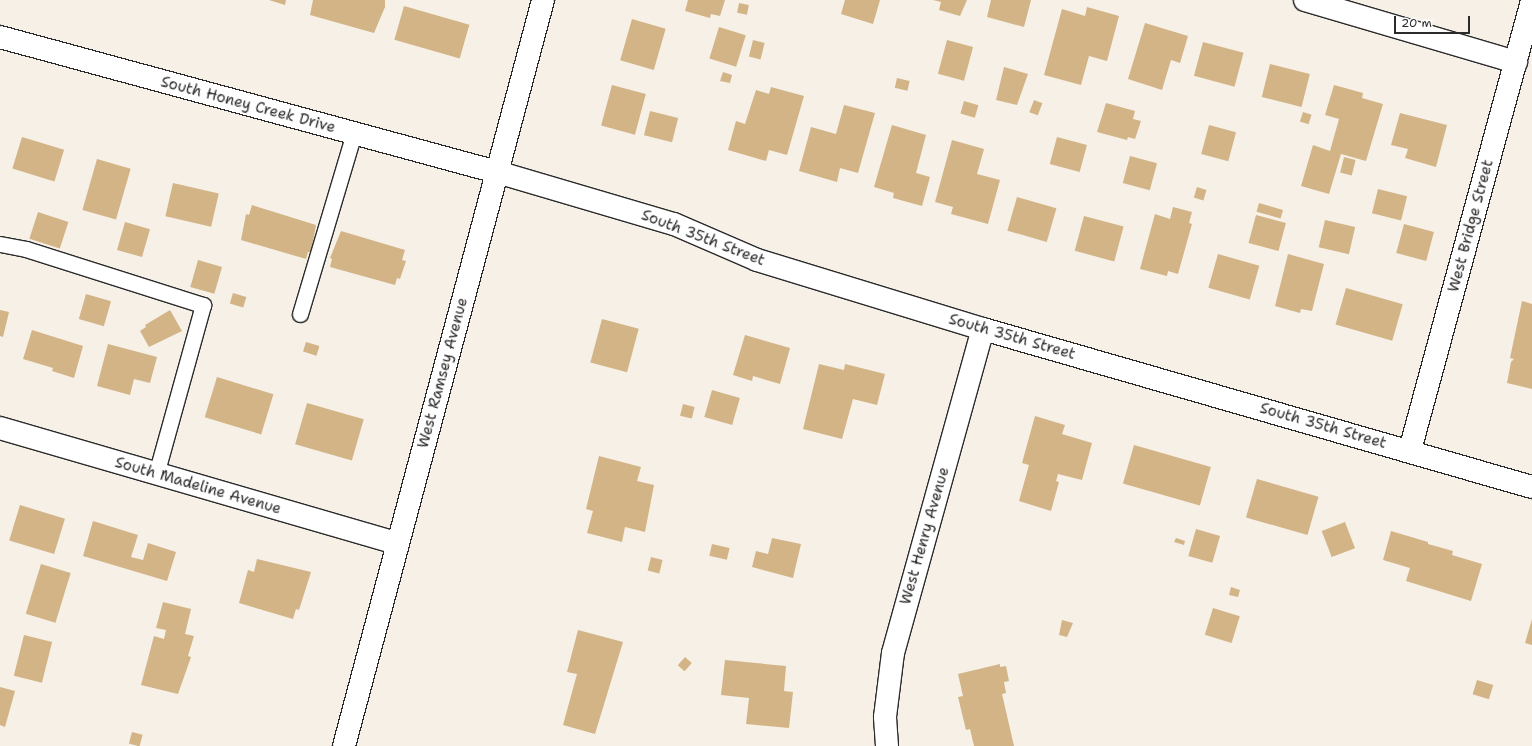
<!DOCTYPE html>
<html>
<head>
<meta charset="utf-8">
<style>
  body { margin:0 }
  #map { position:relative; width:1532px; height:746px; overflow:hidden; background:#f6f0e7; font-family:"Shantell Sans",sans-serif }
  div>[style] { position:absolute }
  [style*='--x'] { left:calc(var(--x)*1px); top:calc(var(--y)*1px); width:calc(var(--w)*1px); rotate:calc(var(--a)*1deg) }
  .building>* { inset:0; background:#d3b487; transform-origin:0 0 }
  .roads { filter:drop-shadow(1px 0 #2b2b2b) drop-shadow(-1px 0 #2b2b2b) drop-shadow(0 1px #2b2b2b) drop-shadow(0 -1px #2b2b2b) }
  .lane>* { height:15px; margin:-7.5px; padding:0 7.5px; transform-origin:7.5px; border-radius:7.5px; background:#fff }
  .street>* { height:22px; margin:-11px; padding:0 11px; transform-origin:11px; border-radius:11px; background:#fff }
  .secondary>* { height:22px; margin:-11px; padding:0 11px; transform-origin:11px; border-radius:11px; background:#fff }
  span { translate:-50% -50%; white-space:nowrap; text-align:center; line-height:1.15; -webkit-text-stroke:3px #fff; paint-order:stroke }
  .street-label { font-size:15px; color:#2b2b2b }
  .scale { position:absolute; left:1394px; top:16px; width:76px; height:18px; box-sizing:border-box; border:2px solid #2b2b2b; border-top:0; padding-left:5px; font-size:12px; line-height:14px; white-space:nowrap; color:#2b2b2b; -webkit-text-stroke:3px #fff; paint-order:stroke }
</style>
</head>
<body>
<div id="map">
  <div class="building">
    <i style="clip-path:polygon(269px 0,286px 0,285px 5px)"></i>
    <i style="clip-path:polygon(313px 0,385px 0,385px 7px,374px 33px,310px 15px)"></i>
    <i style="clip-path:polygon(688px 0,725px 0,720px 16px,711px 14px,710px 18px,685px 11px)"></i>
    <i style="clip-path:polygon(845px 0,880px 0,873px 24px,841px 14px)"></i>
    <i style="clip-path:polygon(933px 0,967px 0,960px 16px,939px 10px,941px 2px)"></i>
    <i style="clip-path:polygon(991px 0,1031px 0,1024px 27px,987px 17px)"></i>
    <i style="left:739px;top:3px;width:10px;height:10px;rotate:11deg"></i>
    <i style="left:404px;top:6px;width:68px;height:35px;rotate:16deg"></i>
    <i style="clip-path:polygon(1087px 7px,1119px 16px,1107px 61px,1089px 56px,1081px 85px,1044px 75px,1062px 9px,1085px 16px)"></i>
    <i style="left:632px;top:19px;width:35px;height:43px;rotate:16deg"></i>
    <i style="clip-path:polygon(1145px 23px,1188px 36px,1180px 63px,1171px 60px,1162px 90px,1128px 79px)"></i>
    <i style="left:719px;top:27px;width:28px;height:33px;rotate:17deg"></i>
    <i style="left:753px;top:40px;width:12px;height:17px;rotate:14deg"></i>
    <i style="left:947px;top:40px;width:27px;height:35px;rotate:15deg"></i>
    <i style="left:1203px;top:42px;width:42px;height:35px;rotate:15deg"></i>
    <i style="left:1270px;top:64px;width:41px;height:34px;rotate:14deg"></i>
    <i style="clip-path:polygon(1004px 67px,1028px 74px,1017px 105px,996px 100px)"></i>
    <i style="clip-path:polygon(723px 72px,732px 75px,730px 83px,720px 81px)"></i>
    <i style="left:897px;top:78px;width:13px;height:10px;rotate:13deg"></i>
    <i style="left:612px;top:85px;width:35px;height:42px;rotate:15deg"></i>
    <i style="clip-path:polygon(1334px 85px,1363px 93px,1362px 98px,1383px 104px,1366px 161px,1341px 154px,1329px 194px,1301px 186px,1313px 145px,1330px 151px,1339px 119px,1325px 115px)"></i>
    <i style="clip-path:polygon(771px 87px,804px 96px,787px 155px,769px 150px,766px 161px,728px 150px,736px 121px,745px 124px,756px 90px,769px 94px)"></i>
    <i style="left:1034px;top:100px;width:9px;height:13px;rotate:21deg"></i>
    <i style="left:964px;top:101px;width:15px;height:13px;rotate:16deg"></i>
    <i style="clip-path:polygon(1106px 103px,1135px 111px,1133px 119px,1141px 121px,1135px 139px,1128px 137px,1127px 140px,1097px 132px)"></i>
    <i style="clip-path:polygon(844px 105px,875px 113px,858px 173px,840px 168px,837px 182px,799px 171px,811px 127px,836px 134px)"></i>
    <i style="left:650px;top:111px;width:29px;height:25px;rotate:14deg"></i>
    <i style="left:1303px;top:112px;width:9px;height:10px;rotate:18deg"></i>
    <i style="clip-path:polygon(1400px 113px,1447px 125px,1436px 167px,1405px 158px,1408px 149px,1391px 145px)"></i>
    <i style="clip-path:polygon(892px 125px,926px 135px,916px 173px,930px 177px,922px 206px,893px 198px,894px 193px,874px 187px)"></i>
    <i style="left:1209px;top:125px;width:28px;height:30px;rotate:15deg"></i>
    <i style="left:22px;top:137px;width:44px;height:33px;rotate:17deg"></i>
    <i style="left:1057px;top:137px;width:31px;height:28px;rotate:15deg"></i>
    <i style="clip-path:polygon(952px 140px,984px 149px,977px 174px,1000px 180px,988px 224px,951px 214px,953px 207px,935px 202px)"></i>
    <i style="left:1130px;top:156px;width:28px;height:28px;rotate:15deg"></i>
    <i style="left:1344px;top:157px;width:12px;height:16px;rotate:14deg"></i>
    <i style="left:97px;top:159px;width:35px;height:53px;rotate:16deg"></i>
    <i style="left:173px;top:183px;width:47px;height:34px;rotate:13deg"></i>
    <i style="left:1197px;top:187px;width:10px;height:11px;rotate:17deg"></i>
    <i style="left:1378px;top:189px;width:30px;height:25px;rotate:14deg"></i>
    <i style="left:1017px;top:197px;width:41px;height:35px;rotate:16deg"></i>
    <i style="left:1259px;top:203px;width:25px;height:9px;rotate:16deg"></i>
    <i style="clip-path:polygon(252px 205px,316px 225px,311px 252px,308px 252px,306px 259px,241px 240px,246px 214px,249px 215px)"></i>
    <i style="clip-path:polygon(1173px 207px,1192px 212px,1189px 223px,1192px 224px,1178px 274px,1168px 271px,1167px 276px,1140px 269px,1155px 214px,1170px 219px)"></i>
    <i style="left:38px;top:212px;width:32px;height:28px;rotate:18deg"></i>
    <i style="left:1256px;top:215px;width:31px;height:29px;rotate:15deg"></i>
    <i style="left:1084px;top:216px;width:41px;height:36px;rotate:15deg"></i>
    <i style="left:1325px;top:220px;width:31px;height:28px;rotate:13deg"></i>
    <i style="left:125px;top:222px;width:26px;height:29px;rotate:16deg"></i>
    <i style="left:1404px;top:224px;width:31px;height:30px;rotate:15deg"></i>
    <i style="clip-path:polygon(341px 231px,405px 250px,402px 260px,406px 261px,400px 279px,397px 278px,395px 285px,330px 267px,332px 259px,330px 258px)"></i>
    <i style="left:1218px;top:254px;width:43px;height:35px;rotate:16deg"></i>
    <i style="clip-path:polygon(1288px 254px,1324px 264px,1312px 311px,1301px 309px,1300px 313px,1275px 306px)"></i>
    <i style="left:198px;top:260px;width:25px;height:28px;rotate:16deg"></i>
    <i style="left:1346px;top:288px;width:59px;height:38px;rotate:16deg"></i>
    <i style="left:233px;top:293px;width:14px;height:11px;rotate:17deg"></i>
    <i style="left:86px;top:294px;width:26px;height:26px;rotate:16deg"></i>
    <i style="clip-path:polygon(1522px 301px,1532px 304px,1532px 389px,1507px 383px,1511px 362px,1514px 359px,1510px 358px)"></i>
    <i style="clip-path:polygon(0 310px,9px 312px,3px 337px,0 336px)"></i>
    <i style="clip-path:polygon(170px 310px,182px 331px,149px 347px,140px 331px,146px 327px,145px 325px)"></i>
    <i style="left:602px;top:319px;width:38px;height:45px;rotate:15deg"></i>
    <i style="clip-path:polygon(32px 330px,83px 346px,74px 378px,52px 371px,53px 368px,23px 359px)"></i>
    <i style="clip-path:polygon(745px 335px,790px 348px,780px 384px,753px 376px,752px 381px,733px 375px)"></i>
    <i style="left:306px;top:342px;width:14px;height:10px;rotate:17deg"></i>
    <i style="clip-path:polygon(108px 344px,157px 357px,150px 383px,134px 379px,130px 395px,97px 386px)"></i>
    <i style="clip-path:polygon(819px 364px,844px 370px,845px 364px,885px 374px,877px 405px,853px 399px,842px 439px,803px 429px)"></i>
    <i style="left:217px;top:377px;width:59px;height:42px;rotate:17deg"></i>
    <i style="left:712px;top:390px;width:29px;height:28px;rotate:16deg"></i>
    <i style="left:307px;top:403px;width:59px;height:43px;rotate:16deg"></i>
    <i style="left:683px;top:404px;width:12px;height:12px;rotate:14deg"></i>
    <i style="clip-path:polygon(1035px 416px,1065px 425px,1062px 434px,1092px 443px,1082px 480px,1058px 474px,1056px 481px,1059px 482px,1051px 511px,1019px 501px,1029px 465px,1022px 463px)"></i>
    <i style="left:1134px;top:445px;width:80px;height:40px;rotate:16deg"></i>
    <i style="clip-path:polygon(599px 456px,641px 467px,637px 481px,654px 485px,645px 532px,625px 527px,622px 542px,587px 533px,593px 511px,586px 509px)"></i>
    <i style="left:1257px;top:479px;width:64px;height:40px;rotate:16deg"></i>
    <i style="left:20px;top:505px;width:47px;height:37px;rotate:17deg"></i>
    <i style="clip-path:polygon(93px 521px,138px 535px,131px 557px,143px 560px,148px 543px,176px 552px,167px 581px,83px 556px)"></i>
    <i style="left:1345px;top:522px;width:28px;height:25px;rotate:69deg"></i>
    <i style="left:1196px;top:529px;width:25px;height:28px;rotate:16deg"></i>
    <i style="clip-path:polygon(1391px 531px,1428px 542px,1428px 544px,1453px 551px,1452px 555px,1482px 564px,1471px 601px,1406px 581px,1410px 568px,1383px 560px)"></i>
    <i style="clip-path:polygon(772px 538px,801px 544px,793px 578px,752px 567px,756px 551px,768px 554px)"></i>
    <i style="clip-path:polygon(1176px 538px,1185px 541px,1184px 545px,1174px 542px)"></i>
    <i style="left:712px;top:544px;width:18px;height:12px;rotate:13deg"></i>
    <i style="left:651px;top:557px;width:12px;height:14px;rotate:14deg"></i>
    <i style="clip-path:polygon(257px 559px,311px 572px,299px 610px,296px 609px,293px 619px,239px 603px,248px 570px,254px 572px)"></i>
    <i style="left:41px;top:564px;width:31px;height:52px;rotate:17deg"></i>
    <i style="clip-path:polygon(1231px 587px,1240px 590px,1238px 597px,1229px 595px)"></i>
    <i style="clip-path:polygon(163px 602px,191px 609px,185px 634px,194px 636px,188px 656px,191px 657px,178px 694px,141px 685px,154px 636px,164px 639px,166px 630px,156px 628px)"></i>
    <i style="left:1213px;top:608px;width:28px;height:28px;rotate:17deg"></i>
    <i style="clip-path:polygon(1532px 619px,1532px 645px,1525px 643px)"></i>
    <i style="clip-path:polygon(1062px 620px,1073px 623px,1067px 637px,1059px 635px)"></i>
    <i style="clip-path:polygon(578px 630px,623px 642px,595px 734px,563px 725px,577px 674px,567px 672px)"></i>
    <i style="left:24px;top:635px;width:29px;height:42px;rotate:14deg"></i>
    <i style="left:685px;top:657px;width:9px;height:11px;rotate:41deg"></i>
    <i style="clip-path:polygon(725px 660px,786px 666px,784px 691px,793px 692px,789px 728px,746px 724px,749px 698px,721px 695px)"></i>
    <i style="clip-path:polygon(1000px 664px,1000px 667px,1006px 666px,1009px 681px,1004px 682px,1006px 693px,1002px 694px,1014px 746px,974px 746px,970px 729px,966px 730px,958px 697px,963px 696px,958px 674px)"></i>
    <i style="left:1477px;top:680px;width:17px;height:15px;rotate:17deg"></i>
    <i style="clip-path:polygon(0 687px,15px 691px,5px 727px,0 725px)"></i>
    <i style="left:132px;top:732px;width:11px;height:12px;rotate:15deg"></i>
  </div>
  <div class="roads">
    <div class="lane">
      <i style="--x:0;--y:244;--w:26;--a:11"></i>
      <i style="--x:26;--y:249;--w:186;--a:17.6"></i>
      <i style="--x:203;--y:305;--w:175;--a:105.5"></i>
      <i style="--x:300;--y:314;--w:189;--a:-73.4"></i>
    </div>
    <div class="street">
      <i style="--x:1305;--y:0;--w:220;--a:16.4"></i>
      <i style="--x:0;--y:37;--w:515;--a:15.2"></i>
      <i style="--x:0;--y:428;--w:413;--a:16.2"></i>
      <i style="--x:1410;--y:450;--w:464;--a:-74.8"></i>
      <i style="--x:887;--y:746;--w:29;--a:-94"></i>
      <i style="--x:885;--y:717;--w:64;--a:-82.9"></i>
      <i style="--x:893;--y:653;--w:336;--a:-74.5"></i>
    </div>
    <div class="secondary">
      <i style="--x:497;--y:172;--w:184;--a:16.4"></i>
      <i style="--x:674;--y:224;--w:90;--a:23.4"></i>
      <i style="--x:757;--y:260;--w:236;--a:17"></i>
      <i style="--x:983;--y:329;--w:571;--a:16.06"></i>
      <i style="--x:344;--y:746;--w:772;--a:-75.06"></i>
    </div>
  </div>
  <div class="street-label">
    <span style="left:248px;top:105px;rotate:15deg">South Honey Creek Drive</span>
    <span style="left:1471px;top:226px;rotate:-75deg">West Bridge Street</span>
    <span style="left:703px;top:238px;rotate:21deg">South 35th Street</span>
    <span style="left:1012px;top:337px;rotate:16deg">South 35th Street</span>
    <span style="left:443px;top:373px;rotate:-75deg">West Ramsey Avenue</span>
    <span style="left:1323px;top:426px;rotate:16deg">South 35th Street</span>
    <span style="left:198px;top:486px;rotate:16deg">South Madeline Avenue</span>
    <span style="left:925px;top:536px;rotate:-74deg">West Henry Avenue</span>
  </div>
  <div class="scale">20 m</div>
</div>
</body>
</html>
